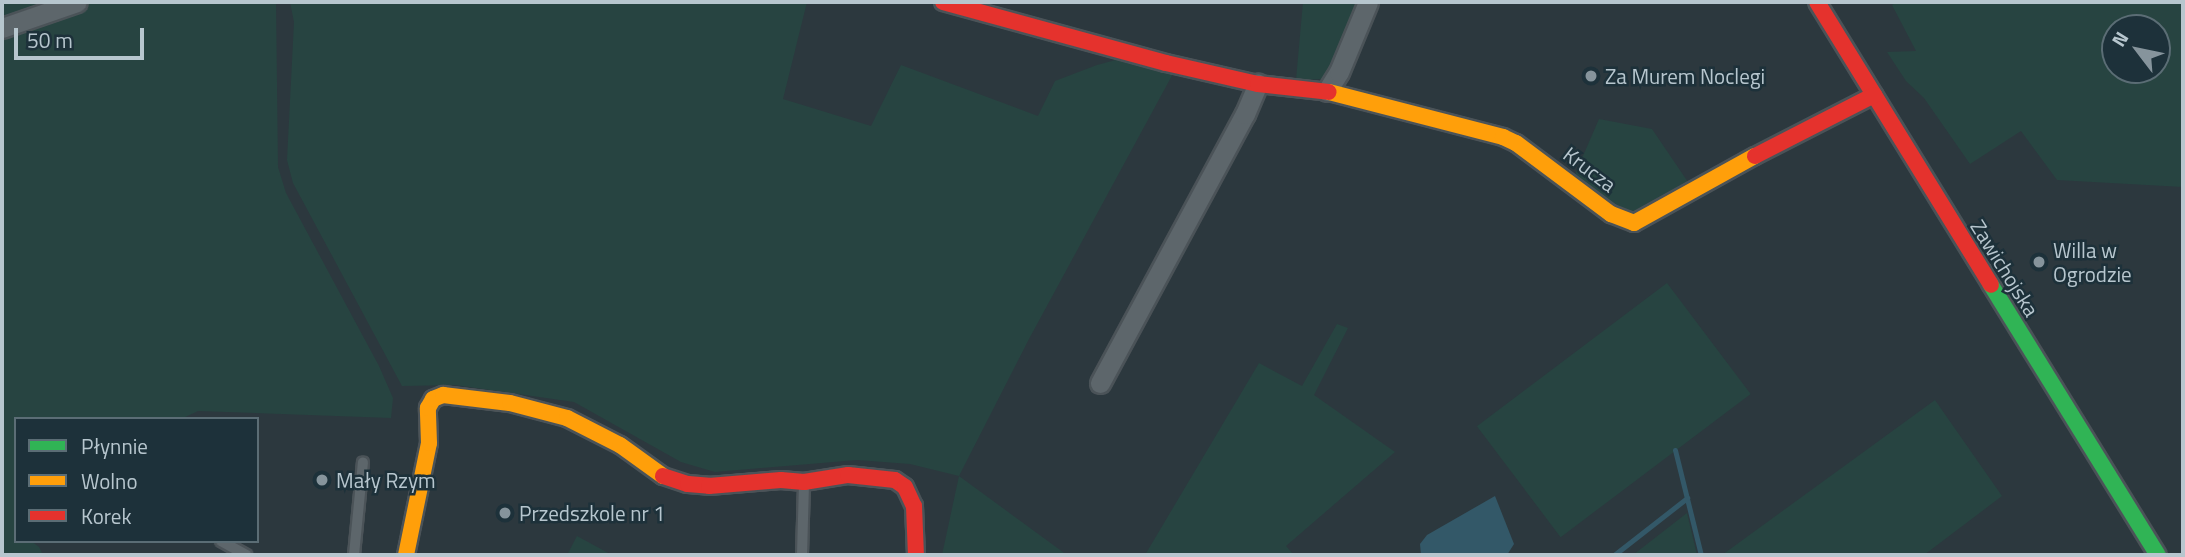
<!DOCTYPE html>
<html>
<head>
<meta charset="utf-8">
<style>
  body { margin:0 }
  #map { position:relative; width:2185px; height:557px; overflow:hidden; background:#2c383e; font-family:"Titillium Web",sans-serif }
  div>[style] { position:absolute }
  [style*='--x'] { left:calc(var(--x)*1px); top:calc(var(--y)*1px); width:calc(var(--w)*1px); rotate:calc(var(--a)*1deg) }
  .green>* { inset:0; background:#274441; transform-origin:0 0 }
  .water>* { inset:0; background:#335868 }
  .stream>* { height:5px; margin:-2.5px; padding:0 2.5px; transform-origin:2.5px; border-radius:2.5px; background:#335868 }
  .roads { filter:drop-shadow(2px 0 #4b5358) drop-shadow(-2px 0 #4b5358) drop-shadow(0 2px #4b5358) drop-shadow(0 -2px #4b5358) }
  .lane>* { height:10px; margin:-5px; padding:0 5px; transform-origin:5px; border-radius:5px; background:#5d666b }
  .street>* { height:19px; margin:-9.5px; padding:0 9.5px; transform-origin:9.5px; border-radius:9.5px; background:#5d666b }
  .fast>* { height:16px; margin:-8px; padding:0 8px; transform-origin:8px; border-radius:8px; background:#30b455 }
  .slow>* { height:16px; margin:-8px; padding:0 8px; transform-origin:8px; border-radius:8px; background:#ff9f0a }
  .jam>* { height:16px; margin:-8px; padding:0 8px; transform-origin:8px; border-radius:8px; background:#e5322d }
  .dots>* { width:19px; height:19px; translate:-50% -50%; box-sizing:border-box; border:4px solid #1d313a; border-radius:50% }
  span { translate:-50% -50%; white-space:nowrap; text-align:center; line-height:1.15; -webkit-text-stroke:5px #1d313a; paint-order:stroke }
  .poi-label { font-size:21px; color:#b7c6ce }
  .left { translate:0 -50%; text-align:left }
  .street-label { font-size:21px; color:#b7c6ce }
  .frame { position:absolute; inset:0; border:4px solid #b7c6ce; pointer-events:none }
  .legend { position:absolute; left:14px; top:417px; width:245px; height:126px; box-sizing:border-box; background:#1d313a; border:2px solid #5b6d75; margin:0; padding:9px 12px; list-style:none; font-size:21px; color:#b7c6ce }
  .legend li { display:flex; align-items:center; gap:14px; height:35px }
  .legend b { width:35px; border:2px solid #5b6d75 }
  .north { position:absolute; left:2101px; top:14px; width:70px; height:70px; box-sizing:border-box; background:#1d313a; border:2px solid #5b6d75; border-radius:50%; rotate:302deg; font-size:19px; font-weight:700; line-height:28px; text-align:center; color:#b7c6ce }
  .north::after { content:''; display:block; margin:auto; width:24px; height:32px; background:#86949c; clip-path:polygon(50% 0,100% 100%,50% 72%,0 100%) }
  .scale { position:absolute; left:14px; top:28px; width:130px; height:32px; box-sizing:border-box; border:4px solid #b7c6ce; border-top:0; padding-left:9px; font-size:21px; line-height:24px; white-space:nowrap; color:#b7c6ce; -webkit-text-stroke:5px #1d313a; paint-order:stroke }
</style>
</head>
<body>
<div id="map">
  <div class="green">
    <i style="clip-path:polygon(2px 2px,62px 2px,2px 22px)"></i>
    <i style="clip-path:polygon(85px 2px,276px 2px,278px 167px,286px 193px,379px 366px,393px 398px,391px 418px,198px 411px,181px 419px,16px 419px,16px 541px,31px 541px,39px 547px,43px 555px,2px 555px,2px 35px)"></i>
    <i style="clip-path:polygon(290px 2px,807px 2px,783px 99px,871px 126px,901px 65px,1038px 116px,1055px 81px,1097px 65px,1127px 57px,1175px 70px,1029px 339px,959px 476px,1067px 555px,942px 555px,959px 476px,910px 464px,857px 460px,715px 472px,681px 462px,574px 402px,455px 385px,402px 386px,293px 183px,287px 160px,294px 22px)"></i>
    <i style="clip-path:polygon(1303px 2px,1363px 2px,1334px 75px,1323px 79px,1296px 80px)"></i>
    <i style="clip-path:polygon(evenodd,1897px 2px,2183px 2px,2183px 187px,2057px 180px,2021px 131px,1970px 164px,1924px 98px,1906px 81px,1887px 52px,1916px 51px,1892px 5px,1897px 2px,2115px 28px,2157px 28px,2157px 70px,2115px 70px,2115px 28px)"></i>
    <i style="clip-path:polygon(1599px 119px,1652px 129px,1690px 185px,1635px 217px,1573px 179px)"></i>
    <i style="left:1667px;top:283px;width:139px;height:238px;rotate:53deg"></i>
    <i style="clip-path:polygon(1337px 324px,1348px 328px,1314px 395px,1395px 452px,1286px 546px,1294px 555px,1145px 555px,1259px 363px,1302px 386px)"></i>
    <i style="clip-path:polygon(1935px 400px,2002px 496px,1924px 555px,1722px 555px)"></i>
    <i style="clip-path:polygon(1687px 513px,1697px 555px,1633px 555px)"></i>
    <i style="clip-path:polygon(577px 536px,612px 555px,567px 555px)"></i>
  </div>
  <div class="water">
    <i style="clip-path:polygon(1495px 496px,1514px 544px,1507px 555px,1421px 555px,1420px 544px,1427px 535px)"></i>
  </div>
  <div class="stream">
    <i style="--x:1675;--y:450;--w:108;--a:76.1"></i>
    <i style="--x:1614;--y:555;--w:93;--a:-38"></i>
  </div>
  <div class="roads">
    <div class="lane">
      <i style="--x:221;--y:541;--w:29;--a:29"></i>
      <i style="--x:354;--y:555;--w:93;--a:-84.5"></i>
      <i style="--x:802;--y:555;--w:73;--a:-88.4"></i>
    </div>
    <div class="street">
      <i style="--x:2;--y:28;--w:79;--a:-19.1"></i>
      <i style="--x:1327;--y:91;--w:22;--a:-58"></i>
      <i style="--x:1339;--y:72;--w:76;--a:-67.5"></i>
      <i style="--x:1100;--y:383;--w:306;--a:-61.7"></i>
      <i style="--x:1245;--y:114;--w:33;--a:-67"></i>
    </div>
    <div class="fast">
      <i style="--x:1991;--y:285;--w:317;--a:58.3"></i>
    </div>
    <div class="slow">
      <i style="--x:1329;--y:92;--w:180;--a:14.5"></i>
      <i style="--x:1503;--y:137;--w:14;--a:25"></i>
      <i style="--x:1516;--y:143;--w:119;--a:36.8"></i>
      <i style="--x:1611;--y:214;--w:25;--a:21"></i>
      <i style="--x:1634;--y:223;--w:138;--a:-29"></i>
      <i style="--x:406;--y:555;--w:114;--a:-78.4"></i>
      <i style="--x:429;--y:443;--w:35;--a:-92"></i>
      <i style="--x:428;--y:408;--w:10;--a:-61"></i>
      <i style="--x:433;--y:399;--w:11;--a:-22"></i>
      <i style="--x:443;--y:395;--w:67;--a:6.8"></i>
      <i style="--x:510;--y:403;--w:59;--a:14.7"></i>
      <i style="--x:567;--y:418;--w:59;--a:27"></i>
      <i style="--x:620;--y:445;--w:53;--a:35.8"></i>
    </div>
    <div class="jam">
      <i style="--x:943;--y:2;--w:231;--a:15.3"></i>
      <i style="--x:1166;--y:63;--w:94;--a:12.9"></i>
      <i style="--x:1258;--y:84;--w:71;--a:6.4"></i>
      <i style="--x:1817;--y:2;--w:332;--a:58.4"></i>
      <i style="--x:1755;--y:156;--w:134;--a:-27.1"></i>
      <i style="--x:663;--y:476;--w:26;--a:18"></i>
      <i style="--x:688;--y:484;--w:21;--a:5"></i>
      <i style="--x:709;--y:486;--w:72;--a:-4.8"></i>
      <i style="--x:781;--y:480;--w:23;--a:5"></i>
      <i style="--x:804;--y:482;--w:45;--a:-9"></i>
      <i style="--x:848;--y:475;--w:47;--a:6.1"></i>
      <i style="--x:895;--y:480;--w:12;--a:35"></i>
      <i style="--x:905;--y:487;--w:21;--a:65"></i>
      <i style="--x:914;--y:506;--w:49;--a:87.7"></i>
    </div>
  </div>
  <div class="dots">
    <i style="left:1591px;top:76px;background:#86949c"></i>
    <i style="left:2039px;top:262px;background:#86949c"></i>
    <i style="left:322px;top:480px;background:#86949c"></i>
    <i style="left:505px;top:513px;background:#86949c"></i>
  </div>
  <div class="poi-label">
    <span class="left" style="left:1605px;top:76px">Za Murem Noclegi</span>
    <span class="left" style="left:2053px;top:262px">Willa w<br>Ogrodzie</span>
    <span class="left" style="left:336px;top:480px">Mały Rzym</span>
    <span class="left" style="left:519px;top:513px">Przedszkole nr 1</span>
  </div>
  <div class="street-label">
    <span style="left:1590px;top:169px;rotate:37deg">Krucza</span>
    <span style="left:2005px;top:268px;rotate:58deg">Zawichojska</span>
  </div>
  <div class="frame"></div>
  <ul class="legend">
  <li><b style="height:9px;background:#30b455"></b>Płynnie</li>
  <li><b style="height:9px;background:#ff9f0a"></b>Wolno</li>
  <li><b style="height:9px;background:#e5322d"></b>Korek</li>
  </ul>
  <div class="north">N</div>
  <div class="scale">50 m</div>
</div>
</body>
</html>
